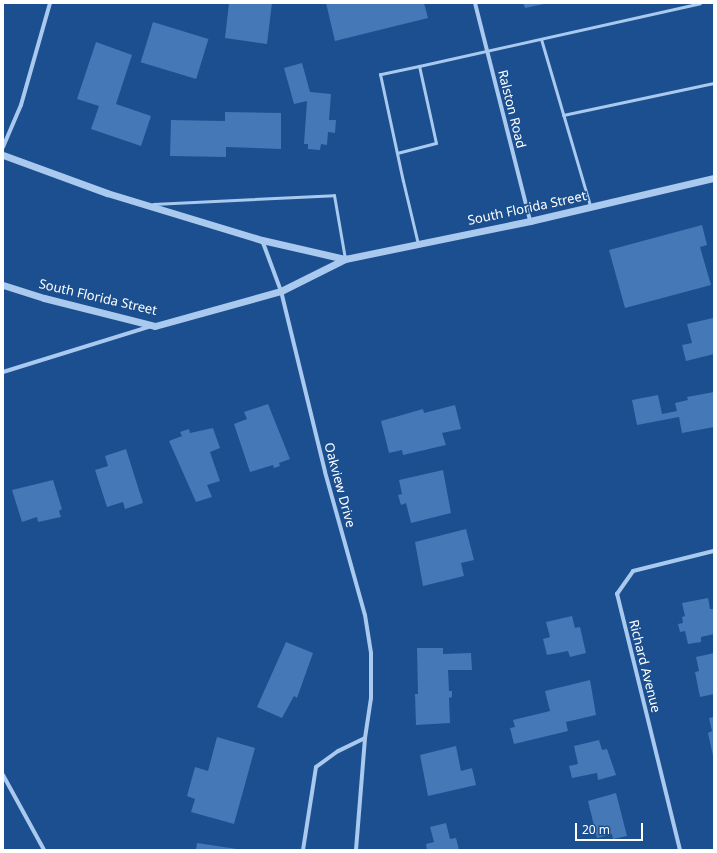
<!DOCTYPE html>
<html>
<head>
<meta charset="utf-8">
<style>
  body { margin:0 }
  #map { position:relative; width:717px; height:853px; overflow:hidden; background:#1b4f8f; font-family:"Noto Sans",sans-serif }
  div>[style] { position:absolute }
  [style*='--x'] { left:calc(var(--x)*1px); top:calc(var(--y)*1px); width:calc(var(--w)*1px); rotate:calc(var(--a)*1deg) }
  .building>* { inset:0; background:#4478b7; transform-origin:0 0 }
  .service>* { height:3px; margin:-1.5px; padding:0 1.5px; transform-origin:1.5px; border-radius:1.5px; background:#a9c9ee }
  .minor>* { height:4px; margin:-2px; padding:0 2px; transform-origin:2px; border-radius:2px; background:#a9c9ee }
  .tertiary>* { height:7px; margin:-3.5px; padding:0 3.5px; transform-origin:3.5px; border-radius:3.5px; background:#a9c9ee }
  span { translate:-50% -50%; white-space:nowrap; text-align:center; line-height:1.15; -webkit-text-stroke:3.5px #1b4f8f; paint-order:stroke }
  .street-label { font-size:13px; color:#fff }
  .frame { position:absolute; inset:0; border:4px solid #fff; pointer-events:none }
  .scale { position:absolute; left:575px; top:823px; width:68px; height:18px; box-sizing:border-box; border:2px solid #fff; border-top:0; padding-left:5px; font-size:12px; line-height:14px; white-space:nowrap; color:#fff; -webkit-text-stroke:3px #1b4f8f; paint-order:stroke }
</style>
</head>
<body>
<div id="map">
  <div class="building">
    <i style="clip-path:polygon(229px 3px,272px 3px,267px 44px,225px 38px)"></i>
    <i style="clip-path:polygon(326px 3px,424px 3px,428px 18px,335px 41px)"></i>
    <i style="clip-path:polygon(523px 3px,544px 3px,544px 4px,525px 8px)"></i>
    <i style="left:153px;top:22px;width:58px;height:42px;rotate:17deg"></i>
    <i style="clip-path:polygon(96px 42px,132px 55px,116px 104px,151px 116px,141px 146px,91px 129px,99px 106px,77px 99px)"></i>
    <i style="clip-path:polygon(302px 63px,310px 92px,331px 94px,329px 120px,336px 120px,335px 133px,328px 132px,327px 145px,321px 144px,320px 150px,308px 149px,308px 144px,304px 144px,307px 101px,294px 104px,284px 68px)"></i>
    <i style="clip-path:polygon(225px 112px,281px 113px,281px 149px,226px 147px,226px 157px,170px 156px,171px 120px,225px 121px)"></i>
    <i style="clip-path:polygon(702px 225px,707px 245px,700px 247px,711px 285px,625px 308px,609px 250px)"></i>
    <i style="clip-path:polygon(713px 318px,714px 354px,686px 361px,682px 345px,692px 343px,687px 324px)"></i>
    <i style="clip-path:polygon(714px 392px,714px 427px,682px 433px,679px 417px,637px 425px,632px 400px,658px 395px,662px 414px,677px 411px,675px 403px,688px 400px,687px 397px)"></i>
    <i style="clip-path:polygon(268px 404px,290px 459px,279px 463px,280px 466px,274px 468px,273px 465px,250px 472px,234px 424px,247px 419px,244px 412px)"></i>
    <i style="clip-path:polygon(455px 405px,461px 429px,442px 433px,446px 445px,403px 455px,402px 450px,389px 453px,381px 421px,423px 409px,424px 413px)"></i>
    <i style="clip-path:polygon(213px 428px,220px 448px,210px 452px,220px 481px,207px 485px,212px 497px,196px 502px,169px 441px,182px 436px,180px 432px,189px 429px,190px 433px)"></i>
    <i style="clip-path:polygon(126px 449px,143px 503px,125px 509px,123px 502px,107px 507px,95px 470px,108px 466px,105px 456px)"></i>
    <i style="clip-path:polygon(443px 470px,451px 513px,411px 523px,406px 503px,401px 505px,398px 495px,402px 494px,399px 480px)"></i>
    <i style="clip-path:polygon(53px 480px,62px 509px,59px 511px,61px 517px,38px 522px,37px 517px,22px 522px,12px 490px)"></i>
    <i style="clip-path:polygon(466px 529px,474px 560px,461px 563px,464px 576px,423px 586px,415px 542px)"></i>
    <i style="clip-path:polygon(708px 598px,710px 609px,714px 609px,714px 634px,701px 637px,701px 642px,688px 644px,685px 631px,680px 632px,678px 624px,683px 623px,682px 617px,685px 616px,682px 603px)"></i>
    <i style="clip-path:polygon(572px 616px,575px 628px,580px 627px,586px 653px,570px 657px,568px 651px,547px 655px,543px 639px,550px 637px,546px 622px)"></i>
    <i style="clip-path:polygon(286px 642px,313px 653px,297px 698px,294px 696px,282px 718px,257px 707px)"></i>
    <i style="clip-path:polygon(417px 648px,443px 648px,443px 654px,471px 653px,472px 670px,448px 670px,449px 691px,452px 691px,452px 697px,449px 698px,450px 723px,416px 725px,415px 694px,418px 694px)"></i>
    <i style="clip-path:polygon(714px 653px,714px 694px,700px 697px,695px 672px,699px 671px,696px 657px)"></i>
    <i style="clip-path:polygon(590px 680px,596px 715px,566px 722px,568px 731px,514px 744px,510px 728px,515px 727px,513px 720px,550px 711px,545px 691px)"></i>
    <i style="clip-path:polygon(714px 717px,714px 756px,713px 756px,708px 733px,712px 731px,709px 718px)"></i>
    <i style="clip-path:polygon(217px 737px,255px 748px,234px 824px,191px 812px,195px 799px,187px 796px,195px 767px,208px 771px)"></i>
    <i style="clip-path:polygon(599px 740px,602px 750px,607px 749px,616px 775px,598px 780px,597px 773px,572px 778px,569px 766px,578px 764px,574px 746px)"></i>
    <i style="clip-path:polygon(456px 746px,461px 771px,472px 768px,476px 785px,428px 796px,420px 755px)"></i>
    <i style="clip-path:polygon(616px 793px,627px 836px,613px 839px,612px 834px,597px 838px,588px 801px)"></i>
    <i style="clip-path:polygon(446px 823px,450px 839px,456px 838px,459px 850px,427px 850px,426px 844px,434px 842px,430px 827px)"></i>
    <i style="clip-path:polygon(197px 843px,237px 849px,237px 850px,196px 850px)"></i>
  </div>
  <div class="service">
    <i style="--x:541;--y:39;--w:174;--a:73.6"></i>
    <i style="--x:419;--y:66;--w:288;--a:-12.6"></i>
    <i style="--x:563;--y:115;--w:154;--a:-12"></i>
    <i style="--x:397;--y:153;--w:40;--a:-14.4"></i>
    <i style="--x:436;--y:143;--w:79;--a:-102.4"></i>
    <i style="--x:419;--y:66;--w:40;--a:168"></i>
    <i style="--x:380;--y:74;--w:109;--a:77.9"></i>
    <i style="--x:403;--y:181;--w:65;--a:76.6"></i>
    <i style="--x:153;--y:204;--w:181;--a:-2.8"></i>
    <i style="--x:334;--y:195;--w:65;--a:80.2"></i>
  </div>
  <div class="minor">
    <i style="--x:475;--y:3;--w:225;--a:75.8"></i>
    <i style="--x:3;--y:147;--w:46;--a:-66.8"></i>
    <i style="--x:21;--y:105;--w:106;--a:-74.1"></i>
    <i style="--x:262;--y:240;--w:54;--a:69.6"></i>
    <i style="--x:281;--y:291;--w:186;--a:76.3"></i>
    <i style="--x:325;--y:472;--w:148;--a:74.4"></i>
    <i style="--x:365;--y:615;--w:38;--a:81"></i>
    <i style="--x:371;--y:653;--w:45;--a:90"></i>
    <i style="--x:371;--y:698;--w:40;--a:98.5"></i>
    <i style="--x:365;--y:738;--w:30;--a:154"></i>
    <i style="--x:338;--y:751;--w:27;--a:144"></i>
    <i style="--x:316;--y:767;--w:84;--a:98.9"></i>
    <i style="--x:3;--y:372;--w:156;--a:-17.2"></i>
    <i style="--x:3;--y:775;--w:85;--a:61.3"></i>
    <i style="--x:356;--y:850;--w:112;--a:-85.4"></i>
    <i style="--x:680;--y:850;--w:264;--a:-103.8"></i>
    <i style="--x:617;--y:594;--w:28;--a:-55"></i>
    <i style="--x:633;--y:571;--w:83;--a:-13.9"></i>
  </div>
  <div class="tertiary">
    <i style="--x:3;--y:155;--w:111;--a:20.1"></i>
    <i style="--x:107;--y:193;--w:162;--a:16.9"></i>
    <i style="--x:262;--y:240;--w:85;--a:12.9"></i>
    <i style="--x:3;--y:285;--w:43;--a:17.6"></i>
    <i style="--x:44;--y:298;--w:114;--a:14.2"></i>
    <i style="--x:155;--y:326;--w:131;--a:-15.5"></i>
    <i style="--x:281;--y:291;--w:72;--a:-26.6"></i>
    <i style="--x:345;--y:259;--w:189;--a:-11.6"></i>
    <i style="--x:530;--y:221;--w:189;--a:-13.2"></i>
  </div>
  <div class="street-label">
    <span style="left:512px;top:109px;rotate:76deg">Ralston Road</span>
    <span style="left:527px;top:208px;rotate:-12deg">South Florida Street</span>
    <span style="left:98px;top:297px;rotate:13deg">South Florida Street</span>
    <span style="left:340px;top:485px;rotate:75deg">Oakview Drive</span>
    <span style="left:645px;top:666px;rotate:76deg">Richard Avenue</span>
  </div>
  <div class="frame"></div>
  <div class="scale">20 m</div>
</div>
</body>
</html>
